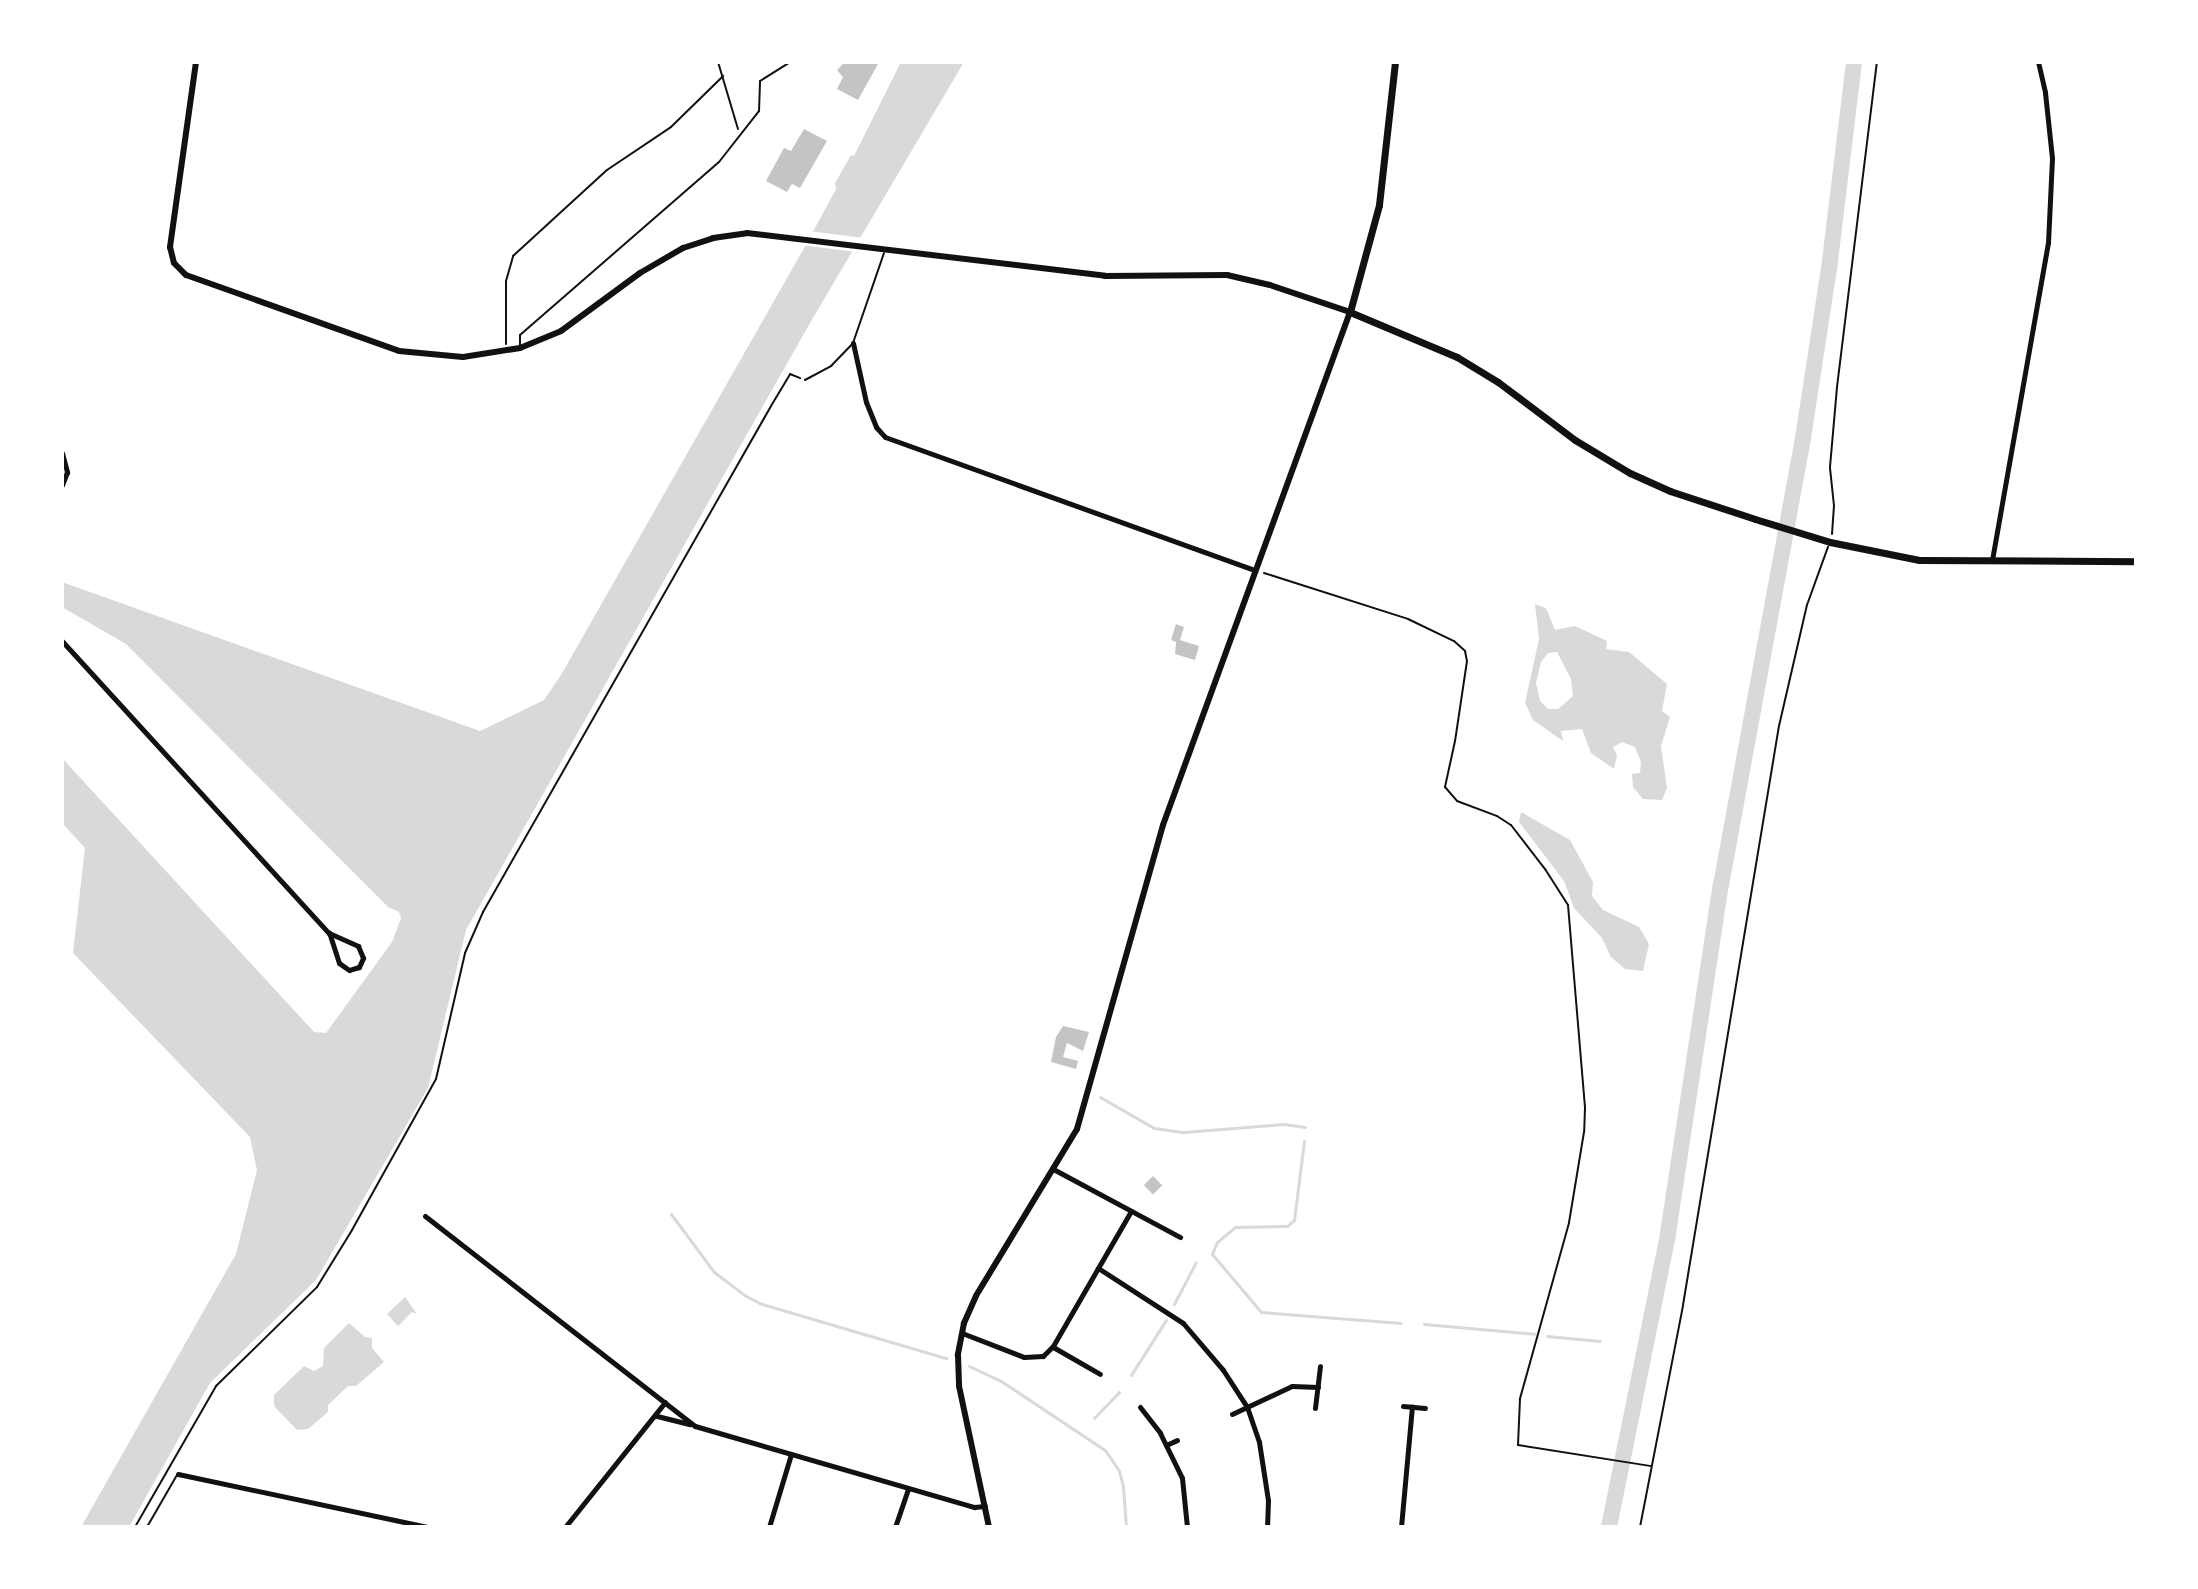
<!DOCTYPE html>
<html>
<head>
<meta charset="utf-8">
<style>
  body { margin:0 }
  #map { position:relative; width:2198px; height:1589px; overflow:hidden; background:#fff; font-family:Barlow,sans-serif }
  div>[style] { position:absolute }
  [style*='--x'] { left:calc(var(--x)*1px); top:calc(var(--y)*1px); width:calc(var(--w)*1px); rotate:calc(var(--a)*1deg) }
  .water>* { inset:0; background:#d9d9d9 }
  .pier>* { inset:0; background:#fff }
  .stream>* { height:3px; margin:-1.5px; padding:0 1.5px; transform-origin:1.5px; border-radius:1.5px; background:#d9d9d9 }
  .river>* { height:16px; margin:-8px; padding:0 8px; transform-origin:8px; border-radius:8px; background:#d9d9d9 }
  .building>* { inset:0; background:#c4c4c4; transform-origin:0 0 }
  .path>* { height:2px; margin:-1px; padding:0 1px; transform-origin:1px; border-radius:1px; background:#111 }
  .service>* { height:2px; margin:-1px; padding:0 1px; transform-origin:1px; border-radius:1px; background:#111 }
  .minor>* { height:5px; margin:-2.5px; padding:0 2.5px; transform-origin:2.5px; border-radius:2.5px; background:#111 }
  .tertiary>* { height:6px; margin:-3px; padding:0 3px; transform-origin:3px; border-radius:3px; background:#111 }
  .secondary>* { height:7px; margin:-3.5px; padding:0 3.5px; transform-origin:3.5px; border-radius:3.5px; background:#111 }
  span { translate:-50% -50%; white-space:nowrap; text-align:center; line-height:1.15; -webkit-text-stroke:6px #fff; paint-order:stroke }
  .frame { position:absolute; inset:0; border:64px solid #fff; pointer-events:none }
</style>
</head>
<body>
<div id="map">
  <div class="water">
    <i style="clip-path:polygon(901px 62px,964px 62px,810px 323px,466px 930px,428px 1088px,316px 1280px,210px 1383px,129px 1527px,81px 1527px,236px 1254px,257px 1170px,250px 1137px,73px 953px,85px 848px,62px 823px,62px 758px,314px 1032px,326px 1033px,392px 942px,401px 918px,399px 912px,388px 907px,126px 644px,62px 607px,62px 582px,480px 731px,544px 700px,561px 675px,803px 250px,836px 189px,835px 183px,851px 155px,854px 156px)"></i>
    <i style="clip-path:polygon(evenodd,1535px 604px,1546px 608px,1555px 630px,1575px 626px,1607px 641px,1606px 649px,1629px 652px,1667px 684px,1662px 711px,1670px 717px,1661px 746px,1667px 788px,1662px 800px,1643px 799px,1633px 787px,1632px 774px,1640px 773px,1641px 762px,1635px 747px,1622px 742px,1613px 747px,1617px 756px,1614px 769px,1591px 753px,1582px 729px,1561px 731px,1563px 741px,1533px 720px,1525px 703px,1539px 639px,1535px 604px,1557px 652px,1571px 679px,1573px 696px,1558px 709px,1548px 709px,1540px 701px,1536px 683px,1541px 662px,1548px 653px,1557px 652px)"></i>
    <i style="clip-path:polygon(1521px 812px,1570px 840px,1593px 882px,1592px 896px,1603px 910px,1639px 927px,1649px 944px,1643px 971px,1625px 969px,1611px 957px,1602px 938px,1574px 908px,1564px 881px,1519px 822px)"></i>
    <i style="clip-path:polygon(405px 1297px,417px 1314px,412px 1312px,398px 1326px,387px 1314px)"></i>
    <i style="clip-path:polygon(349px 1323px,365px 1337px,372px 1338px,372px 1348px,384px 1362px,356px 1386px,348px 1386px,328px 1405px,328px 1412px,308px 1429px,297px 1430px,274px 1406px,274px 1395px,304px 1366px,314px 1371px,323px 1366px,324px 1348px)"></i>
  </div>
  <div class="pier">
    <i style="clip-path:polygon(809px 231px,864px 238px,856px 252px,801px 245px)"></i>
  </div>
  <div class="stream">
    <i style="--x:1100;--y:1097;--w:62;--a:29.9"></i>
    <i style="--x:1154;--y:1128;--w:30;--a:8"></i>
    <i style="--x:1184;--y:1132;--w:100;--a:-4.6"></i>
    <i style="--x:1284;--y:1124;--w:21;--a:8"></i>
    <i style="--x:1304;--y:1141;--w:80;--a:97.2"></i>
    <i style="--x:1294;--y:1220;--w:9;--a:139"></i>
    <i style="--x:1287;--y:1226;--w:52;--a:178.9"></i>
    <i style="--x:1235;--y:1227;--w:23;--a:140"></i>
    <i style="--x:1217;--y:1242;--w:13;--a:113"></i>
    <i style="--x:1212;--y:1254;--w:76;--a:49.8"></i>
    <i style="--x:1261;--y:1312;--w:140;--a:4.5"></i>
    <i style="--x:671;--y:1214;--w:72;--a:53.4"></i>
    <i style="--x:714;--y:1272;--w:38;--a:37"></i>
    <i style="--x:744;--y:1295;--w:20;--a:27"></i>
    <i style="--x:762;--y:1304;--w:192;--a:16.4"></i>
    <i style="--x:1174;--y:1304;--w:47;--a:-62.4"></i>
    <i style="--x:1424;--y:1324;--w:111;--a:5.1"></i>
    <i style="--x:1547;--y:1336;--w:53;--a:5.4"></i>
    <i style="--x:969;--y:1366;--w:35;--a:25"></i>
    <i style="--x:1001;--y:1381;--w:125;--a:33.6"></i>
    <i style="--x:1105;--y:1450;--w:25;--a:56"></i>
    <i style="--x:1119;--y:1471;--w:16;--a:75"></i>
    <i style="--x:1123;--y:1486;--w:41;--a:85.8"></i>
    <i style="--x:1131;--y:1375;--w:65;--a:-57.5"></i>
    <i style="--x:1094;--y:1418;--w:36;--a:-46"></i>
  </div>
  <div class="river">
    <i style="--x:1609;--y:1527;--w:293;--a:-78.6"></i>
    <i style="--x:1667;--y:1240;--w:359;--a:-81.4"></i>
    <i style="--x:1721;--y:885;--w:454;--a:-79.6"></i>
    <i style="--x:1803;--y:438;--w:171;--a:-81.3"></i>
    <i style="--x:1829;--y:269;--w:209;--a:-83.1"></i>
  </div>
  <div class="building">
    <i style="clip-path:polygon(845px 62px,878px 64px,858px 100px,837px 89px,843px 77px,837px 70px)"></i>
    <i style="clip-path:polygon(804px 129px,827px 141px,800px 188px,792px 184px,787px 192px,766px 181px,784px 148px,791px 151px)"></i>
    <i style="clip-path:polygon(1176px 624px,1184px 627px,1180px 640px,1199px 646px,1195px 660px,1175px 654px,1176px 642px,1171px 640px)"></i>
    <i style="clip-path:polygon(1063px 1026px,1089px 1032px,1083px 1051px,1067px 1043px,1063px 1057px,1078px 1061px,1076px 1069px,1051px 1062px,1056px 1037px)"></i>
    <i style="left:1153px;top:1176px;width:13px;height:13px;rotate:45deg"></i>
  </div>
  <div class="path">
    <i style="--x:718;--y:62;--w:70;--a:73.4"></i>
    <i style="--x:506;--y:344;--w:63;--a:-90"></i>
    <i style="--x:506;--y:281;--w:26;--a:-74"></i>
    <i style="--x:513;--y:256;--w:127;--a:-42.5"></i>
    <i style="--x:607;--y:170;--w:77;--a:-33.9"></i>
    <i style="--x:671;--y:127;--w:73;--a:-44.4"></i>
    <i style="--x:1832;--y:534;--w:28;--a:-86"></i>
    <i style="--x:1834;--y:506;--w:39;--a:-96"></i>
    <i style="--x:1830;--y:467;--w:80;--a:-85"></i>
    <i style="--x:1837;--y:387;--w:327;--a:-83"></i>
    <i style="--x:1264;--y:573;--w:151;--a:17.7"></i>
    <i style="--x:1408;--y:619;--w:51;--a:25.6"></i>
    <i style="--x:1454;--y:641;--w:15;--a:42"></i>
    <i style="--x:1465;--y:651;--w:10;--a:79"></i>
    <i style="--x:1467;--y:661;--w:81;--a:98.5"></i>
    <i style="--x:1455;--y:741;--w:47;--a:102.3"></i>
    <i style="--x:1445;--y:787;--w:18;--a:49"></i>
    <i style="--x:1457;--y:801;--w:43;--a:20.6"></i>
    <i style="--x:1497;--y:816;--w:17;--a:33"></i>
    <i style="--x:1511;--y:825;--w:56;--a:52.3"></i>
    <i style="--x:1545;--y:869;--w:43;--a:57.4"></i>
    <i style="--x:1568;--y:905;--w:204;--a:85.2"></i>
    <i style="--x:1585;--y:1108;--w:24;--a:92"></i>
    <i style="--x:1584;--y:1132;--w:92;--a:99.4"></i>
    <i style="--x:1569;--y:1223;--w:183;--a:105.6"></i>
    <i style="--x:1520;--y:1399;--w:46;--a:92.5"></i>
    <i style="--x:1518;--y:1445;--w:135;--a:9"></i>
    <i style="--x:135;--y:1527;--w:163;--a:-60.1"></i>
    <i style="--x:216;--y:1386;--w:141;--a:-44.4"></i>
    <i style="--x:317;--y:1287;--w:67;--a:-58.4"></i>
    <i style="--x:352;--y:1230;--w:173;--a:-60.9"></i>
    <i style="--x:436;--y:1079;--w:129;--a:-77"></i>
    <i style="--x:465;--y:953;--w:45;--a:-66.3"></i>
    <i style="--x:483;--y:912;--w:582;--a:-60.35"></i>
    <i style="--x:771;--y:406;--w:37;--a:-59"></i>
    <i style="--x:790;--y:374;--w:11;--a:22"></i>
    <i style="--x:1640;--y:1527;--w:226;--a:-79"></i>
    <i style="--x:1683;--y:1305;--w:587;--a:-80.59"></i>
    <i style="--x:1779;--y:726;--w:124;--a:-77"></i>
    <i style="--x:1807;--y:605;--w:62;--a:-70.1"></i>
  </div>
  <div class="service">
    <i style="--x:520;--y:346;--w:11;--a:-90"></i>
    <i style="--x:520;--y:335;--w:264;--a:-41"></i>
    <i style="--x:719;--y:162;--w:65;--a:-51.9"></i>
    <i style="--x:759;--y:111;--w:30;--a:-88"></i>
    <i style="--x:760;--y:81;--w:36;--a:-32"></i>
    <i style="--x:805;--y:380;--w:30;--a:-28"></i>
    <i style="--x:831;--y:366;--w:32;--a:-46"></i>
    <i style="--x:853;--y:343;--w:95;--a:-71"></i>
    <i style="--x:147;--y:1527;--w:60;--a:-60"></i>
  </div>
  <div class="minor">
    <i style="--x:853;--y:343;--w:60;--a:77.6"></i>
    <i style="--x:866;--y:402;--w:27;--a:68"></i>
    <i style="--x:876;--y:427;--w:13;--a:48"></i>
    <i style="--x:885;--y:437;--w:393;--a:19.8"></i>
    <i style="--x:62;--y:453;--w:20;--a:75"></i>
    <i style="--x:67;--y:472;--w:14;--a:111"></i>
    <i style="--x:1992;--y:560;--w:322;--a:-80"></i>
    <i style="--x:2048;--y:243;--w:85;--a:-87.3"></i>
    <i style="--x:2052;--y:158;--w:66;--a:-96.1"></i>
    <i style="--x:2045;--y:92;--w:31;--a:-103"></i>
    <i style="--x:62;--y:641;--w:396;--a:47.6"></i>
    <i style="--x:329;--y:933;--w:32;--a:24"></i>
    <i style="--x:358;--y:946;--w:13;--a:67"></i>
    <i style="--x:363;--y:958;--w:10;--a:114"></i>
    <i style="--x:359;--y:967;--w:10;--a:163"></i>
    <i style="--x:349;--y:970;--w:12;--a:-145"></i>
    <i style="--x:339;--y:963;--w:32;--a:-108"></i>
    <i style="--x:1055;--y:1170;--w:142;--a:28.2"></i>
    <i style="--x:425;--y:1216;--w:342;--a:37.9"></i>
    <i style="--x:695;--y:1426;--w:291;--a:16.2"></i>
    <i style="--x:974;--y:1507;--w:11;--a:-5"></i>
    <i style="--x:1098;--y:1268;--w:101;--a:32.9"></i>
    <i style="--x:1183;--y:1323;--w:62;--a:49.6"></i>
    <i style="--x:1223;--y:1370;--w:44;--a:57"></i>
    <i style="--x:1247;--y:1407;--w:37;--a:71"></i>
    <i style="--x:1259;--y:1442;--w:59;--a:81.2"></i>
    <i style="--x:1268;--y:1500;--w:27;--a:92"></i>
    <i style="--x:962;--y:1333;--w:66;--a:21.2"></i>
    <i style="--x:1024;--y:1357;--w:19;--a:-3"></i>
    <i style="--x:1043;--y:1356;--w:14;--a:-45"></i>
    <i style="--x:1053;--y:1346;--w:156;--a:-60"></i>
    <i style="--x:1053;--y:1347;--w:54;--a:29.9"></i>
    <i style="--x:1403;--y:1406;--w:22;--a:5"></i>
    <i style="--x:1140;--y:1407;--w:33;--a:52"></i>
    <i style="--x:1160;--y:1433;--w:50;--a:63.9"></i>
    <i style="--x:1182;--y:1478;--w:49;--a:84.2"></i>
    <i style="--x:1315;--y:1408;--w:42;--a:-83.2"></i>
    <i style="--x:1232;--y:1414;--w:66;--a:-25"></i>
    <i style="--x:1292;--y:1386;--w:26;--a:2"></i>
    <i style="--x:657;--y:1416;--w:34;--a:14"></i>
    <i style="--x:1166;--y:1445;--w:12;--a:-24"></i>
    <i style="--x:178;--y:1474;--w:255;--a:12"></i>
    <i style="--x:565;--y:1527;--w:160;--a:-51.3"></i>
    <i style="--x:769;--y:1527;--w:76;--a:-73.2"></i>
    <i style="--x:895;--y:1527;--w:40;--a:-71.1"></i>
    <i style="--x:1401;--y:1527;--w:121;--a:-84.8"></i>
  </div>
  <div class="tertiary">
    <i style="--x:196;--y:62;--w:187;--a:98"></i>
    <i style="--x:170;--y:247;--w:16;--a:76"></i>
    <i style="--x:174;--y:263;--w:17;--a:45"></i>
    <i style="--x:186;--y:275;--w:226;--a:19.6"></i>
    <i style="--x:399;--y:351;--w:64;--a:5.4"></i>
    <i style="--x:463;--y:357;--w:58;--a:-9"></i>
    <i style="--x:520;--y:348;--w:44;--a:-22.5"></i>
    <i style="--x:561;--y:331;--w:98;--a:-36.3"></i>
    <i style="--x:640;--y:273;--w:50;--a:-30.2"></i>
    <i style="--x:683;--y:248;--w:32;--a:-18"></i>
    <i style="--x:713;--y:238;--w:34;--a:-8"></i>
    <i style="--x:747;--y:233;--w:361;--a:6.8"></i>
    <i style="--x:1105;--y:276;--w:122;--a:-0.5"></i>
    <i style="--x:1227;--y:275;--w:44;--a:13.1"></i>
    <i style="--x:1270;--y:285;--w:84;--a:18.6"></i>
    <i style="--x:1350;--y:312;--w:546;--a:110.03"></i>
    <i style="--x:1163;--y:825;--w:316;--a:105.8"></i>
    <i style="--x:1077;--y:1129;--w:195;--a:121.2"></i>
    <i style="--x:976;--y:1296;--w:30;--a:114"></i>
    <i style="--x:964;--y:1323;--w:33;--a:101"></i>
    <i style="--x:958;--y:1355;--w:31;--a:88"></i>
    <i style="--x:959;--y:1386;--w:144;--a:78"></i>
  </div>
  <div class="secondary">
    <i style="--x:1395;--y:62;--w:144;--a:96.4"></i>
    <i style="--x:1379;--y:205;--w:111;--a:105.2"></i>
    <i style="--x:1350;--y:312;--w:116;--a:22.8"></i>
    <i style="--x:1457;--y:357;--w:48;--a:31.4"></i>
    <i style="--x:1498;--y:382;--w:96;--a:37"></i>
    <i style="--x:1575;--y:440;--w:64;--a:31"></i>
    <i style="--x:1630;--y:473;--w:44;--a:24.2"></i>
    <i style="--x:1670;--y:491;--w:89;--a:18.2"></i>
    <i style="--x:1755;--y:519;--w:78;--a:17"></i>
    <i style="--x:1830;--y:542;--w:91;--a:11.4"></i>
    <i style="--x:1919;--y:560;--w:217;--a:0.3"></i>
  </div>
  <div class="frame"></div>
</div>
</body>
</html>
